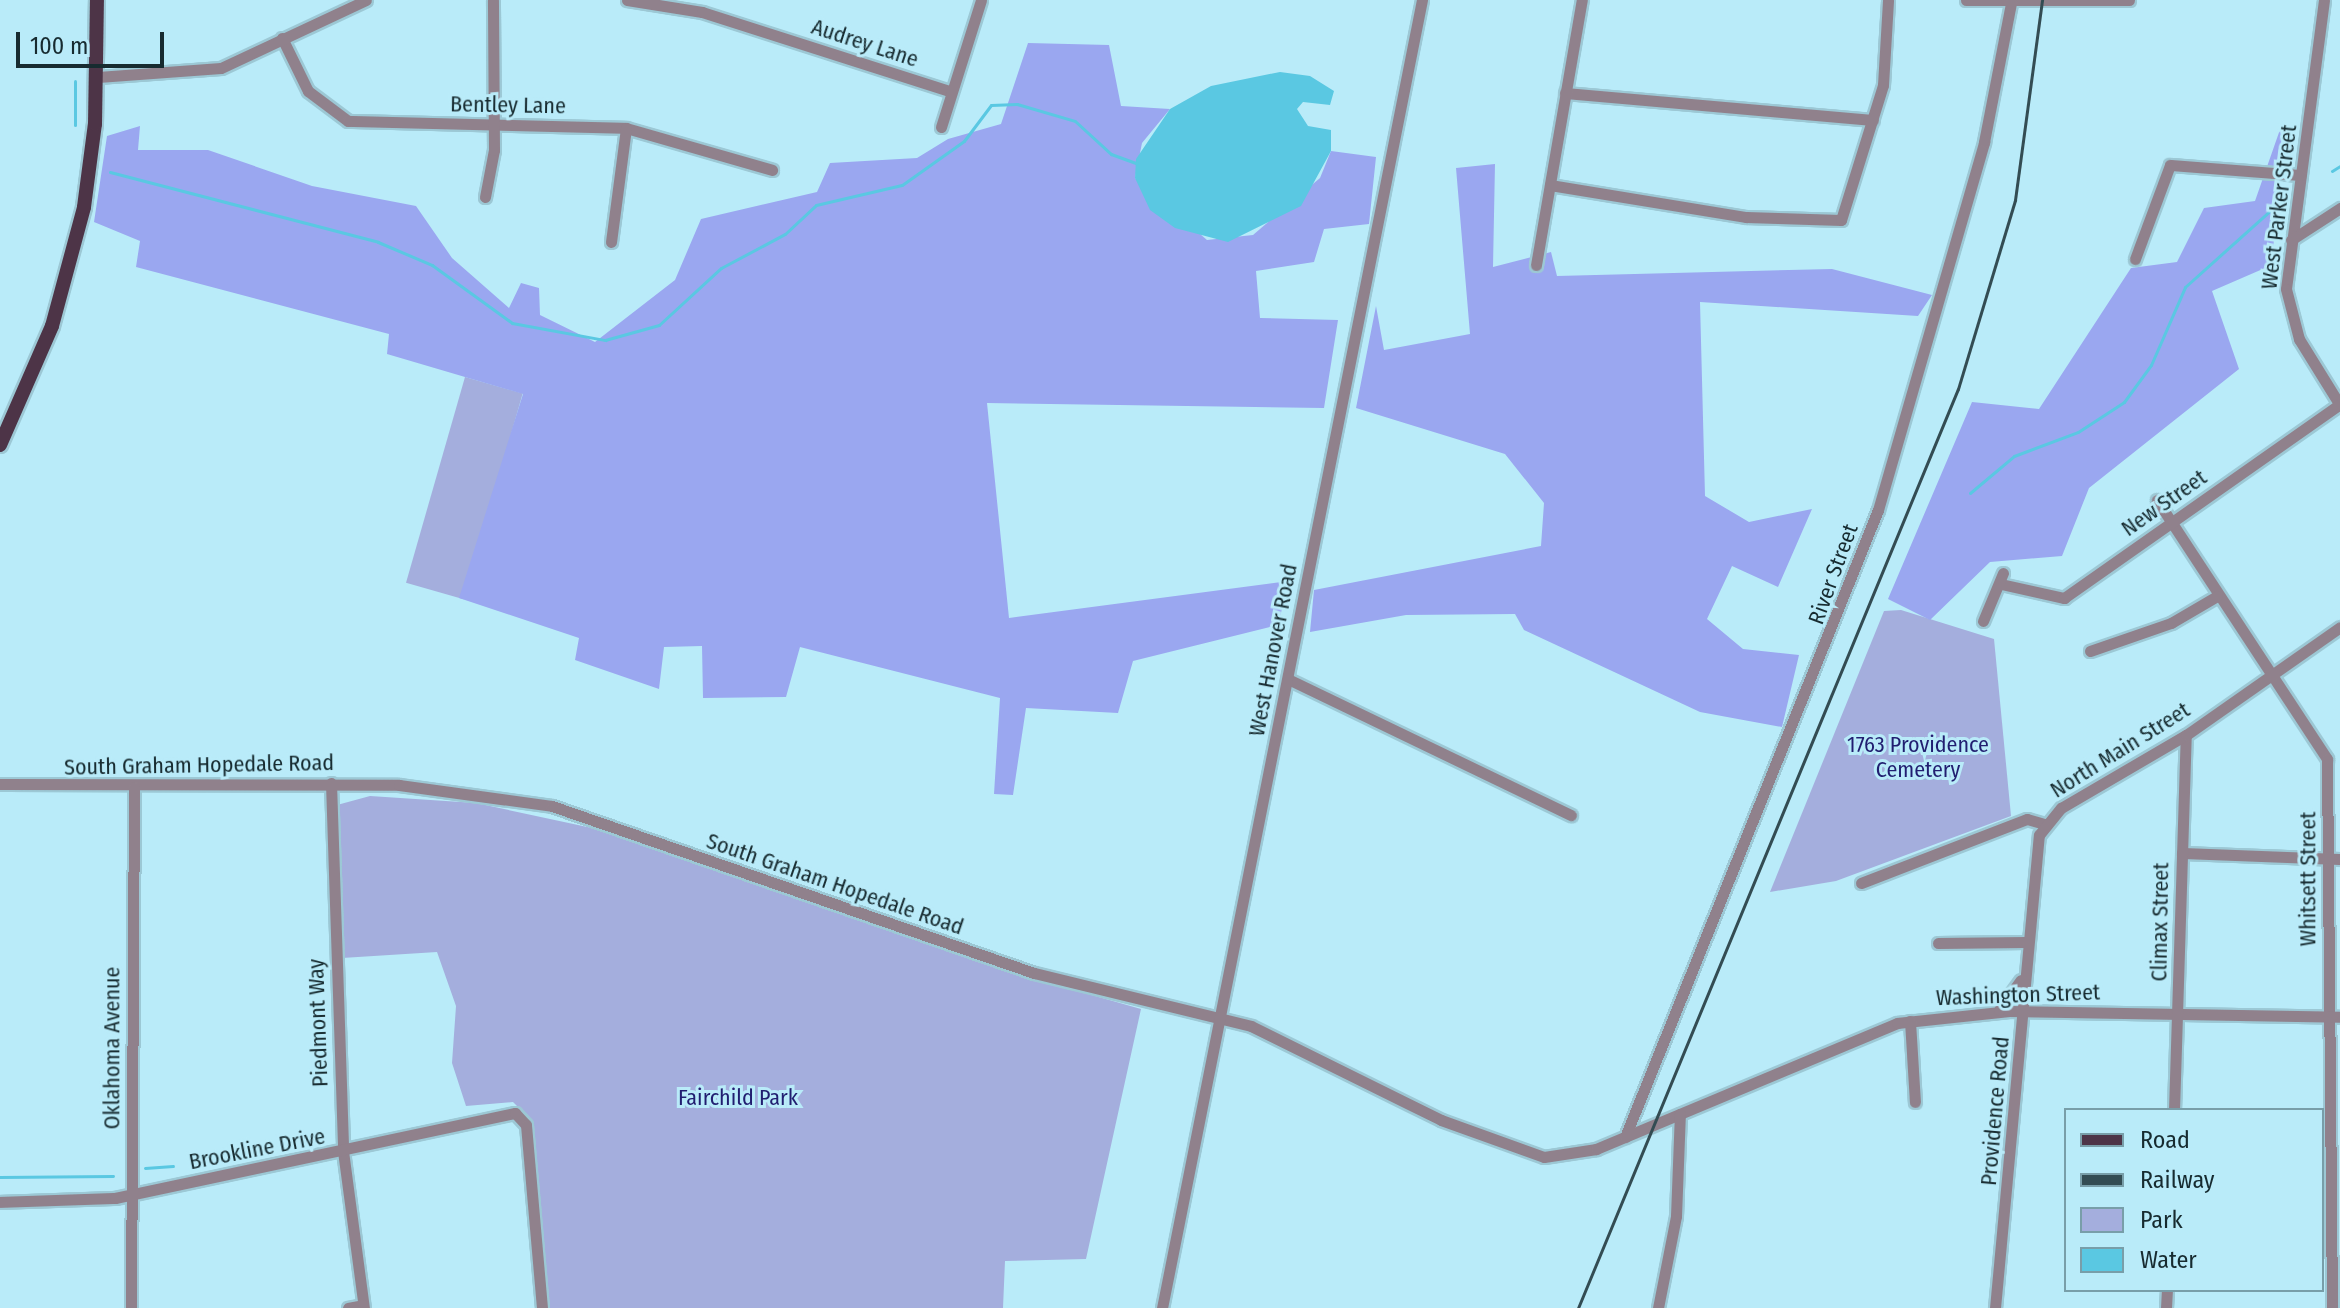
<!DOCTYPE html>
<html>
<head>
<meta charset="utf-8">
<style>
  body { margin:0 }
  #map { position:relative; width:2340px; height:1308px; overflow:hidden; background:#b9ebf9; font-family:"Fira Sans Condensed",sans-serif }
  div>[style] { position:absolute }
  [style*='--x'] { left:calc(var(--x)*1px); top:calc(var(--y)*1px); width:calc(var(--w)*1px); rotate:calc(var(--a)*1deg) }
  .green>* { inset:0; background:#a4aedd; transform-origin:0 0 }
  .forest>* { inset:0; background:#9aa7f0 }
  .water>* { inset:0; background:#5ac8e2 }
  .stream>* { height:3px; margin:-1.5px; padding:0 1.5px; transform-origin:1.5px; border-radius:1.5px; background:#5ac8e2 }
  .roads { filter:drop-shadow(2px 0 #9cc8d5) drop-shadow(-2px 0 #9cc8d5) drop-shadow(0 2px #9cc8d5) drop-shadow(0 -2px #9cc8d5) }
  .minor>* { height:11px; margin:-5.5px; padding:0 5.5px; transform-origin:5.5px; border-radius:5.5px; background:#90818c }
  .major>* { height:14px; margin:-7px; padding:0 7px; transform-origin:7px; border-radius:7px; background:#4d3447 }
  .rail>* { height:3px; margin:-1.5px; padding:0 1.5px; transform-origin:1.5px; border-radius:1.5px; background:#334c53 }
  span { translate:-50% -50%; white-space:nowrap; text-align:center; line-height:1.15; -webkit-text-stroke:6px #b9ebf9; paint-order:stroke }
  .street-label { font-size:22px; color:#172b30 }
  .park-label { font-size:22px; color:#211e70 }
  .legend { position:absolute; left:2064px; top:1108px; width:260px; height:184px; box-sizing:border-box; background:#b9ebf9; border:2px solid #789ea9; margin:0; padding:10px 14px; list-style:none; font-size:24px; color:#172b30 }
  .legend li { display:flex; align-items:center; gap:16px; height:40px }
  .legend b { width:40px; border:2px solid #789ea9 }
  .scale { position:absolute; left:16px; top:32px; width:148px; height:36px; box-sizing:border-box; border:4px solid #172b30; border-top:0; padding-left:10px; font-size:24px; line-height:28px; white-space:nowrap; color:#172b30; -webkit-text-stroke:6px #b9ebf9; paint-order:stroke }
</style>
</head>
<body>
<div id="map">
  <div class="green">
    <i style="left:465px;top:377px;width:60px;height:214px;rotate:16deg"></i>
    <i style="clip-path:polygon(1901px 610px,1994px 639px,2011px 816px,1836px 881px,1770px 892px,1884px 611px)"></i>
    <i style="clip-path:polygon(370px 796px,476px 803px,606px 831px,1011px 972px,1141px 1009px,1086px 1259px,1005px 1261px,1003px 1308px,549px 1308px,529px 1118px,513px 1102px,466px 1106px,452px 1063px,456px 1006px,437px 952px,342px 958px,337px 805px)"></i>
  </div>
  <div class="forest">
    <i style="clip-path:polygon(1028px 43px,1109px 45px,1121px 106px,1170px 109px,1142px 143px,1135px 178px,1207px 240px,1253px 235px,1320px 178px,1331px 151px,1376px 157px,1369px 224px,1324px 229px,1314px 262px,1256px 271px,1260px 318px,1338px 320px,1324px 408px,987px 403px,1009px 618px,1289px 581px,1278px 625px,1133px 661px,1118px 713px,1026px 708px,1013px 795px,994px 794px,1000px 698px,800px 647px,786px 697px,703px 698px,702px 646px,664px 647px,659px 689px,575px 660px,579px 638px,459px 598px,523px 394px,387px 354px,389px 334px,136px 267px,140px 241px,94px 222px,107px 136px,140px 126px,138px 150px,208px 150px,312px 186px,416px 206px,452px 258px,509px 308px,521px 283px,539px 288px,540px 315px,595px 342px,675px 280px,701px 219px,817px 192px,830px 163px,917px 158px,948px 139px,1001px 124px)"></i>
    <i style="clip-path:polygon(2283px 121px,2272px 265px,2212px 291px,2239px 369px,2089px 488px,2062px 556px,1990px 562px,1930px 620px,1888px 599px,1972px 402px,2039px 409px,2131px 268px,2177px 262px,2204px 208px,2255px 201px)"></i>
    <i style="clip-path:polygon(1495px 164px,1493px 267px,1551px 252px,1557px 276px,1832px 269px,1932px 295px,1918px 316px,1700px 302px,1705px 496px,1749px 522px,1812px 509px,1778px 587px,1732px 566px,1707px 619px,1743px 649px,1799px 655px,1782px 727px,1700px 712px,1524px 630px,1515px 614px,1406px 615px,1310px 632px,1314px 590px,1541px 546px,1544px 503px,1505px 454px,1356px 408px,1376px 306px,1384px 350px,1470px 334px,1456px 168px)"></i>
  </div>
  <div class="water">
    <i style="clip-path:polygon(1280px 72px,1310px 76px,1334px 91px,1330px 105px,1303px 102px,1297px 109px,1308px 126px,1331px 130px,1331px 151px,1301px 206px,1228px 242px,1175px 228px,1150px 210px,1135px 178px,1136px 159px,1170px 109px,1211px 86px)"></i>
  </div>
  <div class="stream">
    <i style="--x:75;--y:125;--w:44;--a:-90"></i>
    <i style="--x:2332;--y:171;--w:9;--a:-32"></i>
    <i style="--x:110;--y:172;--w:277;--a:14.6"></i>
    <i style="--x:378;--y:242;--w:59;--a:23.1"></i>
    <i style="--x:432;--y:265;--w:99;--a:35.9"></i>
    <i style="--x:512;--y:323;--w:95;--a:10.4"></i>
    <i style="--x:605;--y:340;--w:56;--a:-15.5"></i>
    <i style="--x:659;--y:325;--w:84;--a:-42.6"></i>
    <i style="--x:721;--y:268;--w:72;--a:-28"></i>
    <i style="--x:785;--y:234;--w:42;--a:-43.1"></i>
    <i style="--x:816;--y:205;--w:88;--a:-13.1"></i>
    <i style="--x:902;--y:185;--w:76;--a:-35.4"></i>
    <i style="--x:964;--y:141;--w:45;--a:-53.1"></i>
    <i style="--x:991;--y:105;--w:26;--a:-2"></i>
    <i style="--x:1017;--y:104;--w:60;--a:16.3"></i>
    <i style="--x:1075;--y:121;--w:49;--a:42.5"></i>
    <i style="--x:1111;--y:154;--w:27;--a:20"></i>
    <i style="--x:1970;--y:493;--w:57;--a:-40.1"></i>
    <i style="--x:2014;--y:456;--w:68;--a:-20.6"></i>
    <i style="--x:2078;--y:432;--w:55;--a:-33.1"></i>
    <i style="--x:2124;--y:402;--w:46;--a:-53.9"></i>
    <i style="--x:2151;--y:365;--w:85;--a:-66.4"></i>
    <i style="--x:2185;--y:287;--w:129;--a:-41.9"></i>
    <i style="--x:145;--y:1168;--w:28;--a:-4"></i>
    <i style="--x:0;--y:1177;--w:113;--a:-0.5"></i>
  </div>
  <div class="roads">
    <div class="minor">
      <i style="--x:627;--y:0;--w:76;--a:9.1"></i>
      <i style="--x:702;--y:12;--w:262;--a:17.7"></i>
      <i style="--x:1966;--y:0;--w:163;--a:0"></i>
      <i style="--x:2324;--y:0;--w:291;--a:97.5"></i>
      <i style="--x:2286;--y:289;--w:52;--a:75.4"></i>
      <i style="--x:2299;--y:339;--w:78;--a:58.2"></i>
      <i style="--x:282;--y:38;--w:59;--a:63.9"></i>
      <i style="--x:308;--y:91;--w:50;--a:36.9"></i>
      <i style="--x:348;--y:121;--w:278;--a:1.4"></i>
      <i style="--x:626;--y:128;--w:152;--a:16"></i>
      <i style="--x:98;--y:77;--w:123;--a:-4.2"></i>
      <i style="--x:221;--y:68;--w:160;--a:-25.1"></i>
      <i style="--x:1565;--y:93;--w:309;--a:5"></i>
      <i style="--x:941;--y:127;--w:133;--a:-72.5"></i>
      <i style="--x:1550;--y:185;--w:199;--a:9.3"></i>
      <i style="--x:1746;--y:217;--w:95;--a:1.8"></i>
      <i style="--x:1841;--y:220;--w:141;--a:-72.7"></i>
      <i style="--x:1883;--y:85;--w:85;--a:-86.6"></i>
      <i style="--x:485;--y:197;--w:48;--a:-79.2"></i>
      <i style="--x:494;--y:150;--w:150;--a:-90.4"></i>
      <i style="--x:2291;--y:240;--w:59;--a:-33.1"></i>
      <i style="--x:611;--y:242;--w:115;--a:-82.5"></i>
      <i style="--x:2135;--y:259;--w:100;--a:-69.6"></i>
      <i style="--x:2170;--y:165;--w:131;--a:4.4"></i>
      <i style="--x:1536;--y:265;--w:269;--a:-80.2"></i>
      <i style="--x:2157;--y:500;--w:310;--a:56.7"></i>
      <i style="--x:2327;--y:759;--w:549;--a:89.48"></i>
      <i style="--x:2001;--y:584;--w:65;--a:12.5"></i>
      <i style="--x:2064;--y:598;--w:337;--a:-35.1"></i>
      <i style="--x:1983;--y:621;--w:52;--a:-67.4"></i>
      <i style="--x:2090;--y:651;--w:86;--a:-19.1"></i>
      <i style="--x:2171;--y:623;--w:53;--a:-30.4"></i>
      <i style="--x:1288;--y:679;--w:314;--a:25.7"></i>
      <i style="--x:331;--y:783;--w:368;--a:88.1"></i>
      <i style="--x:343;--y:1151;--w:158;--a:82.4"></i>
      <i style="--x:0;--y:784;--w:399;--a:0.1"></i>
      <i style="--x:399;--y:785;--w:154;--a:7.8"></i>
      <i style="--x:552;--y:806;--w:510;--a:19.11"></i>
      <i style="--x:1034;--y:973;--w:223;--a:13.7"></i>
      <i style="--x:1251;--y:1026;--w:212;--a:26.3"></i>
      <i style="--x:1441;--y:1120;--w:109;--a:19.8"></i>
      <i style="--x:1544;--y:1157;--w:53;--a:-8.7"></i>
      <i style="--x:1596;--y:1149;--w:326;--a:-22.7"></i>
      <i style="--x:1897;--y:1023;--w:113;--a:-6.1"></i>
      <i style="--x:2009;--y:1011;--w:331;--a:1"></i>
      <i style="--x:2182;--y:853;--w:158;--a:2.2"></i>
      <i style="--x:1861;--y:883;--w:178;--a:-21.1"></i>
      <i style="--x:2027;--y:819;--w:19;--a:16"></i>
      <i style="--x:1938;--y:943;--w:88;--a:-0.7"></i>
      <i style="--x:1999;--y:1010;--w:37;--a:-54"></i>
      <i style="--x:1910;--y:1021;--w:81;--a:86.5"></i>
      <i style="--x:2174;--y:1110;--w:375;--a:-88.2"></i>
      <i style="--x:1625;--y:1137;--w:676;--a:-68.03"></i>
      <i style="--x:1878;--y:510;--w:383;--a:-73.9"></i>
      <i style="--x:1984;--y:142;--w:142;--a:-79"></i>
      <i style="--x:0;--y:1202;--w:115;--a:-2"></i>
      <i style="--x:115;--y:1198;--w:409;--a:-12"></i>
      <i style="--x:515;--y:1113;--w:16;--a:47"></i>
      <i style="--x:526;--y:1125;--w:184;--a:85"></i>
      <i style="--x:131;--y:1308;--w:521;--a:-89.67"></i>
      <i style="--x:348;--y:1308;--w:15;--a:-11"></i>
      <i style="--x:1162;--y:1308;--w:1334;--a:-78.76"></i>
      <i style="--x:1658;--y:1308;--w:94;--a:-78.9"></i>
      <i style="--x:1676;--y:1216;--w:102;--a:-87.8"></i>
      <i style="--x:1995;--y:1308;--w:475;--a:-84.7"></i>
      <i style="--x:2039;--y:835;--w:35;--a:-51"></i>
      <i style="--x:2061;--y:808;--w:145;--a:-30.3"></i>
      <i style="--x:2186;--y:735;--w:188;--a:-35"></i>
      <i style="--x:2166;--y:1308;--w:18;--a:-87"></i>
    </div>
    <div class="major">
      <i style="--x:0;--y:445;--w:130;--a:-66.4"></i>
      <i style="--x:52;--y:326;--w:123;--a:-74.9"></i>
      <i style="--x:84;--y:207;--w:84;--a:-82.5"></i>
      <i style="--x:95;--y:124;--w:124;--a:-89.1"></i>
    </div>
  </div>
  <div class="rail">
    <i style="--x:1578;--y:1308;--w:994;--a:-67.54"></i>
    <i style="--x:1958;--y:389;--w:197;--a:-73.2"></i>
    <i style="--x:2015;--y:200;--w:202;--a:-82.3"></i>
  </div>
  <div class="street-label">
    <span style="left:865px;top:43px;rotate:18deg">Audrey Lane</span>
    <span style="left:508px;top:105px;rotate:1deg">Bentley Lane</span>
    <span style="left:2279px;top:207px;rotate:-83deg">West Parker Street</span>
    <span style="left:2164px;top:503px;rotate:-35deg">New Street</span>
    <span style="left:1833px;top:574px;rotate:-70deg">River Street</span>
    <span style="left:1273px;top:650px;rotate:-79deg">West Hanover Road</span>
    <span style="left:2120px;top:750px;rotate:-32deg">North Main Street</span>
    <span style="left:199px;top:765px;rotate:-1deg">South Graham Hopedale Road</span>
    <span style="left:2308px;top:879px;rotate:-90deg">Whitsett Street</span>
    <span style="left:835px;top:884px;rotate:19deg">South Graham Hopedale Road</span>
    <span style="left:2160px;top:922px;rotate:-89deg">Climax Street</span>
    <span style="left:2018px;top:995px;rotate:-2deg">Washington Street</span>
    <span style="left:318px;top:1023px;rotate:-92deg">Piedmont Way</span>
    <span style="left:112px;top:1048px;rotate:-90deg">Oklahoma Avenue</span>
    <span style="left:1995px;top:1111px;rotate:-85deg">Providence Road</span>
    <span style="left:257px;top:1149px;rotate:-11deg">Brookline Drive</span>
  </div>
  <div class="park-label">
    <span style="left:1918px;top:757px">1763 Providence<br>Cemetery</span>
    <span style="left:738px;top:1098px">Fairchild Park</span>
  </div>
  <ul class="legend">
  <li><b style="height:10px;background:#4d3447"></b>Road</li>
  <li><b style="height:10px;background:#334c53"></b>Railway</li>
  <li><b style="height:22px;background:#a4aedd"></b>Park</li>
  <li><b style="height:22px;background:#5ac8e2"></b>Water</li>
  </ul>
  <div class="scale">100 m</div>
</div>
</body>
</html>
